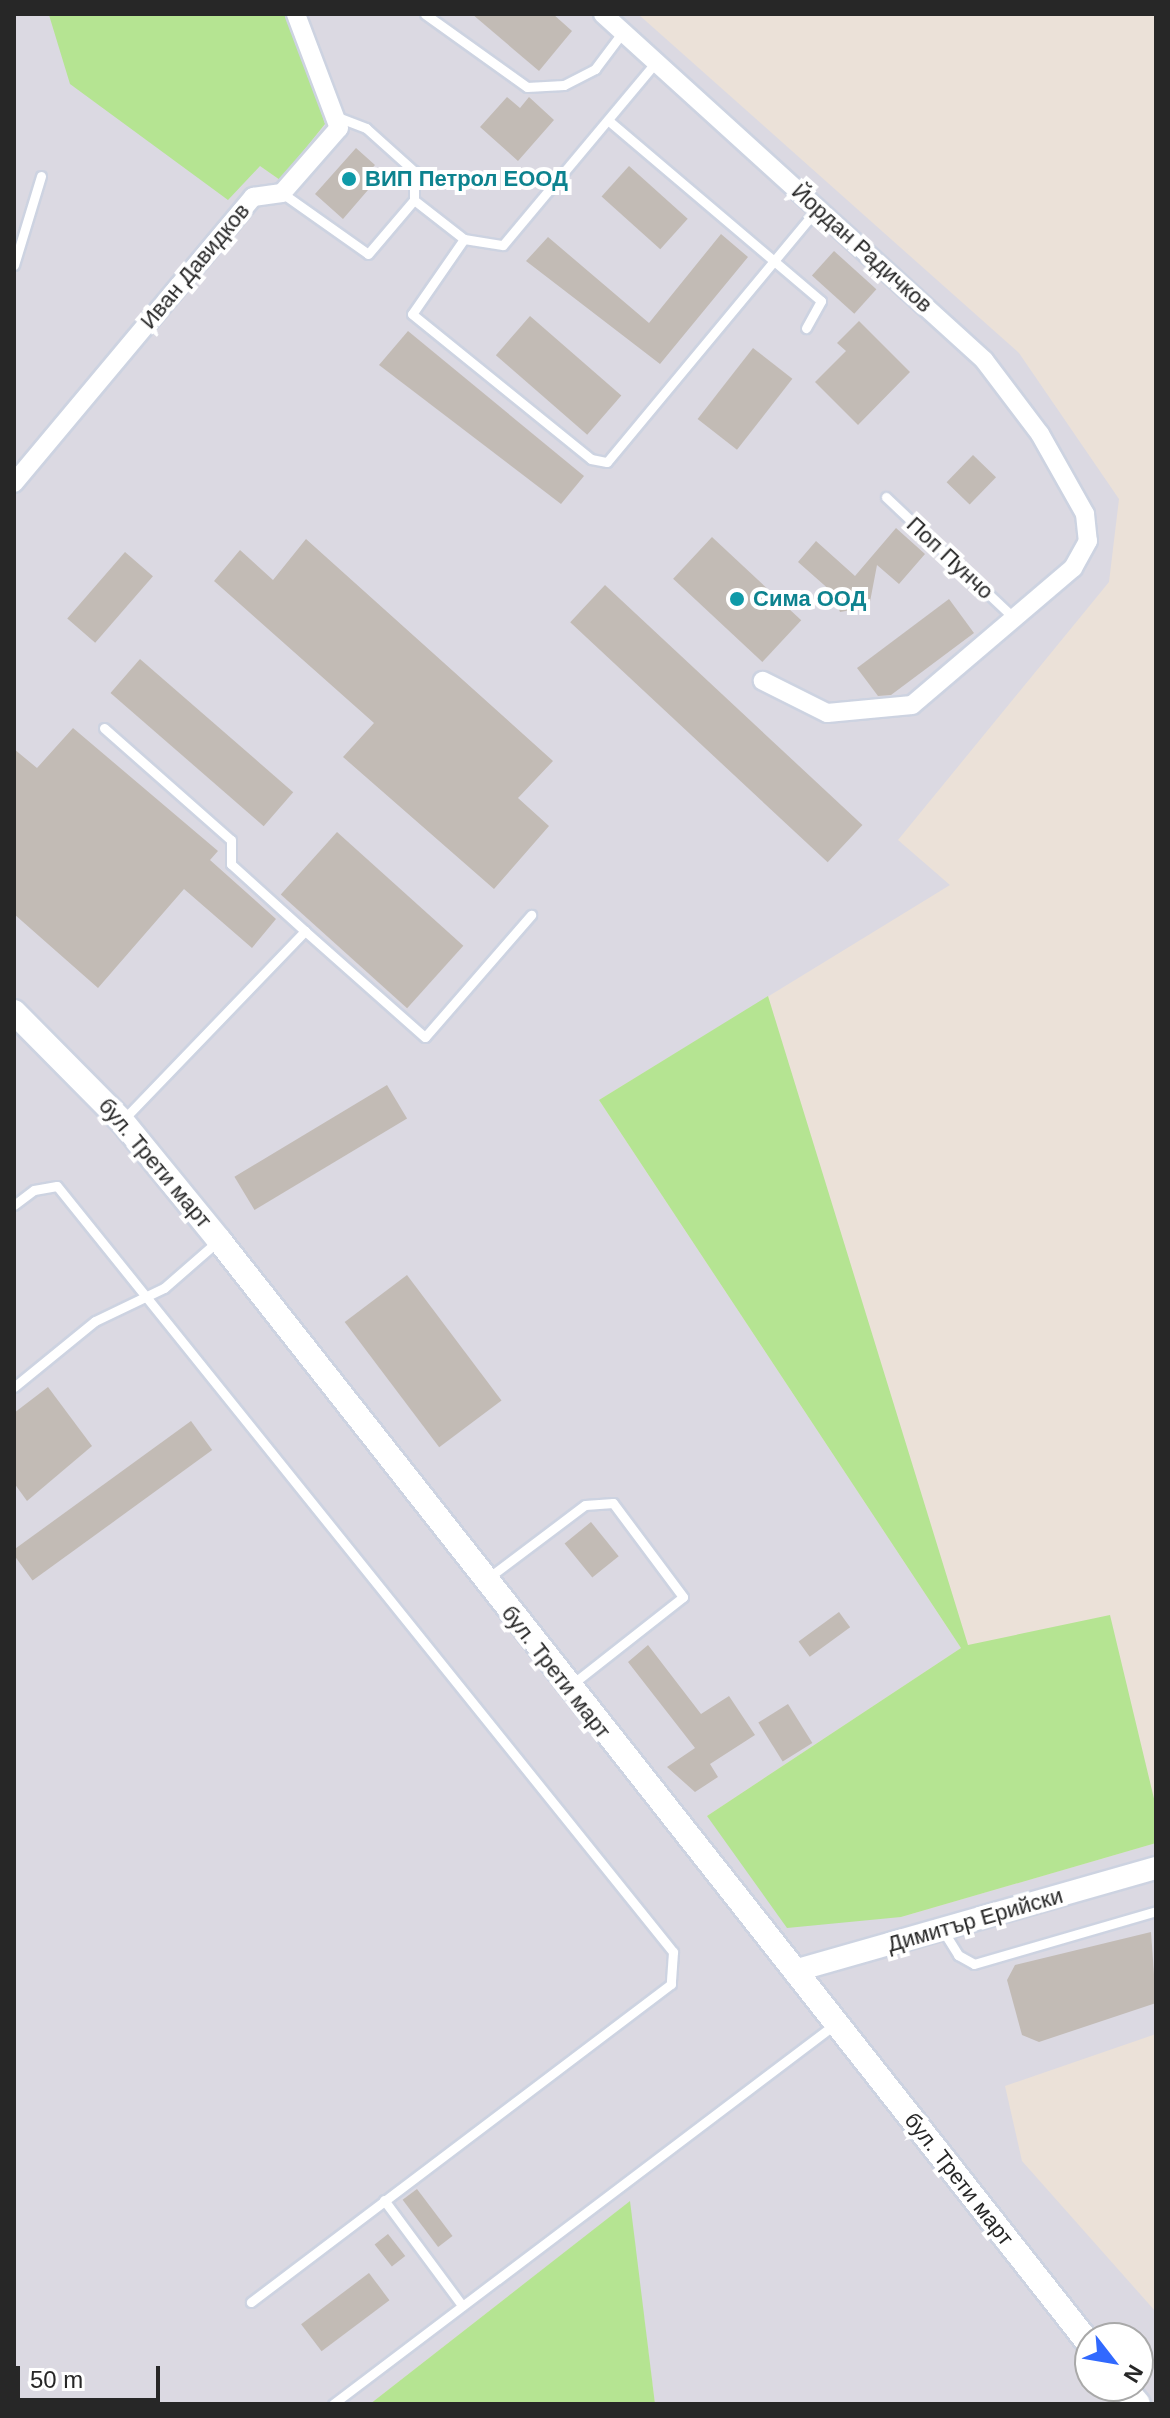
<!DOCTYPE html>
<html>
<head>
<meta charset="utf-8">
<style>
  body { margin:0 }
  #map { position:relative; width:1170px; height:2418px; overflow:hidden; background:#ebe1d8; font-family:Arial,sans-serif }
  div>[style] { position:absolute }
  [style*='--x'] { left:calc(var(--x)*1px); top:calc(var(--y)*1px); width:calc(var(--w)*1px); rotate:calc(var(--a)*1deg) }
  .industrial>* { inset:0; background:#dbd9e2 }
  .green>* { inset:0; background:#b5e492 }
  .building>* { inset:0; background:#c2bbb5; transform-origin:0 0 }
  .roads { filter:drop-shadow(2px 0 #cdd3e1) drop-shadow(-2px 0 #cdd3e1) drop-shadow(0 2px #cdd3e1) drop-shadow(0 -2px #cdd3e1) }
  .service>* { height:9px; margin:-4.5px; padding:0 4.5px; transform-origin:4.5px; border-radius:4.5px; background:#fff }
  .minor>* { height:18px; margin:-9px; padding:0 9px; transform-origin:9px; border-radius:9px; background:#fff }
  .tertiary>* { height:22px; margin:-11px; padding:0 11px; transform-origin:11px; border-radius:11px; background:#fff }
  .secondary>* { height:24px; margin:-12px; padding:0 12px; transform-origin:12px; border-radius:12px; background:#fff }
  .dots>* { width:22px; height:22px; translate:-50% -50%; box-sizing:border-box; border:4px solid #fff; border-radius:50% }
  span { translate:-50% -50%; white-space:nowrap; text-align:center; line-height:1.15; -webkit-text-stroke:8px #fff; paint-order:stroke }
  .culture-label { font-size:22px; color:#0d838f; font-weight:700 }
  .left { translate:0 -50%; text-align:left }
  .street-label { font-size:22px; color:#272727 }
  .frame { position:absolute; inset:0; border:16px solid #272727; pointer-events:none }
  .north { position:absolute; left:1074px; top:2322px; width:80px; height:80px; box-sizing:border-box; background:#fff; border:2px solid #a9a9a9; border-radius:50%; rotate:121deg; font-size:22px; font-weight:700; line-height:32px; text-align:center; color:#272727 }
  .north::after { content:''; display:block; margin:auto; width:28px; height:36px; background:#3169fe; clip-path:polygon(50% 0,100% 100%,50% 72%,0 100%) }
  .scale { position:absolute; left:16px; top:2366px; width:144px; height:36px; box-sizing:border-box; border:4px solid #272727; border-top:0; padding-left:10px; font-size:24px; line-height:28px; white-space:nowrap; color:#272727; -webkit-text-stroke:6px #fff; paint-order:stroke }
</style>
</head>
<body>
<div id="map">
  <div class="industrial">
    <i style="clip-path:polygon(evenodd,14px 14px,48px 14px,280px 180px,290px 14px,638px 14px,1019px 353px,1119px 499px,1109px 582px,898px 840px,950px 885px,599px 1100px,961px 1648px,707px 1816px,901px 1917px,1156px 1843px,1156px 2034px,1005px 2086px,1022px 2161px,1156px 2312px,1156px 2404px,655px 2404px,629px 2202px,370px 2404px,14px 2404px,14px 14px,1090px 2338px,1138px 2338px,1138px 2386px,1090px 2386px,1090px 2338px)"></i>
  </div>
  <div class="green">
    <i style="clip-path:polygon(290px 14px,325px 124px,280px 180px,260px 166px,228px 200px,70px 84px,49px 15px)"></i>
    <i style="clip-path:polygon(768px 996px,968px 1645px,1110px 1615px,1156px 1807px,1156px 1843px,901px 1917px,787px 1928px,707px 1816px,961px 1648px,599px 1100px)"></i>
    <i style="clip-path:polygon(630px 2201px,655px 2404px,370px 2404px)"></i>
  </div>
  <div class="building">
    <i style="clip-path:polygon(472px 14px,553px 14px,572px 31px,539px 71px)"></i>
    <i style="clip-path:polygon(507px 97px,520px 108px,529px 97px,554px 120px,518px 161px,480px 127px)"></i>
    <i style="clip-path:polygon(356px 148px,375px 165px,366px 175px,374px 183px,343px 219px,315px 194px)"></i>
    <i style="left:629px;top:166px;width:79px;height:41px;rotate:42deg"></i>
    <i style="clip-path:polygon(721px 234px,748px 257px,660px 364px,526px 261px,548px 237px,649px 323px)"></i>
    <i style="left:834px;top:251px;width:57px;height:33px;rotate:42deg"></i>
    <i style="left:530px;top:316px;width:121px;height:52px;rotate:41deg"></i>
    <i style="clip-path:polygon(859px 321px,910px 372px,858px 425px,815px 382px,846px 351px,837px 343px)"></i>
    <i style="clip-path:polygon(408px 331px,584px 476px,561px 504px,379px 365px)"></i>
    <i style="left:753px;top:348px;width:50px;height:90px;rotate:38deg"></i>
    <i style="left:973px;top:455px;width:32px;height:38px;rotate:44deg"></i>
    <i style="clip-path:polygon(896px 528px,925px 554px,899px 584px,877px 565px,869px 607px,840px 612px,832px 592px,798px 562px,816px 541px,855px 576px)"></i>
    <i style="left:712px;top:537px;width:122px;height:57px;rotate:43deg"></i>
    <i style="clip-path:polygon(306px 539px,553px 761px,518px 798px,549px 826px,494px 889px,343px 757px,374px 723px,214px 581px,240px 550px,273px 580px)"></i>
    <i style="left:125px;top:552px;width:37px;height:88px;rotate:41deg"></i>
    <i style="left:605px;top:585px;width:352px;height:51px;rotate:43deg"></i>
    <i style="clip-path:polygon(949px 599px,974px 633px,891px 695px,878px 696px,857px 668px)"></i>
    <i style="left:140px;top:659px;width:203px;height:45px;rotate:41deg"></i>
    <i style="clip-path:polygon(73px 728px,218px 851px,210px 860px,276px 919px,252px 948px,184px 889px,98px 988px,14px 914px,14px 749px,37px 768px)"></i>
    <i style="left:337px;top:832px;width:170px;height:84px;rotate:42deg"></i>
    <i style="left:387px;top:1085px;width:39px;height:178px;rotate:59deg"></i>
    <i style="left:407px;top:1275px;width:157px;height:78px;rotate:53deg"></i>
    <i style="clip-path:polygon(48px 1387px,92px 1446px,27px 1501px,14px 1483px,14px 1413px)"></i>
    <i style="left:191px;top:1421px;width:36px;height:222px;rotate:54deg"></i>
    <i style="left:591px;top:1522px;width:44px;height:34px;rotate:51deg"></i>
    <i style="left:839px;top:1612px;width:19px;height:50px;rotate:54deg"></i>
    <i style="clip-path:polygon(648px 1645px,701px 1714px,729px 1696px,755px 1735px,710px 1764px,718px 1777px,695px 1792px,667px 1767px,695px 1748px,628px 1662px)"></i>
    <i style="left:788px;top:1704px;width:46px;height:35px;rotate:58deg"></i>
    <i style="clip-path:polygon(1151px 1932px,1156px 2003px,1039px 2042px,1022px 2035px,1007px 1980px,1015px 1965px)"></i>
    <i style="left:417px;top:2189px;width:59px;height:18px;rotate:53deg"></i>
    <i style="left:388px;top:2234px;width:28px;height:17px;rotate:52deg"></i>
    <i style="left:369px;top:2273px;width:34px;height:85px;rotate:53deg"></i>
  </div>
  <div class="roads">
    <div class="service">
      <i style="--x:425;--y:14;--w:125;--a:35.6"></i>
      <i style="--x:527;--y:87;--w:37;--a:-3"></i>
      <i style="--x:564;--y:85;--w:35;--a:-27"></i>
      <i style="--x:595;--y:69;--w:45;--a:-53.1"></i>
      <i style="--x:340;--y:118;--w:28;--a:21"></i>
      <i style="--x:366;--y:128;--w:64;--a:41.9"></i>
      <i style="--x:414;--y:171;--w:29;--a:90"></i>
      <i style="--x:609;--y:121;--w:278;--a:40.3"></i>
      <i style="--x:821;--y:301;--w:31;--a:119"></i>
      <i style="--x:282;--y:193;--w:105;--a:35.3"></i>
      <i style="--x:368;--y:254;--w:71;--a:-49.6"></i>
      <i style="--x:414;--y:200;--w:63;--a:38"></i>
      <i style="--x:464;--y:239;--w:39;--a:9"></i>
      <i style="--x:503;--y:245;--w:239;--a:-50.1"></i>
      <i style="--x:464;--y:239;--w:91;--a:124.7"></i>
      <i style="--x:412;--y:314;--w:230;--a:39"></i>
      <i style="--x:591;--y:459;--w:16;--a:11"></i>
      <i style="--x:607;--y:462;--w:330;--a:-50.3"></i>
      <i style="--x:14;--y:265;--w:93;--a:-73.1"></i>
      <i style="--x:886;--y:497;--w:176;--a:43.4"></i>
      <i style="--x:104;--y:728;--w:169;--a:41.4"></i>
      <i style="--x:231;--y:840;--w:24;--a:90"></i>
      <i style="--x:231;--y:864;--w:100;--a:42.2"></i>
      <i style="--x:122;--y:1121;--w:264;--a:-46.1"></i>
      <i style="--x:305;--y:931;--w:160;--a:41.5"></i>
      <i style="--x:425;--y:1037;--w:162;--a:-49"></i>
      <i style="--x:14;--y:1205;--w:25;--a:-37"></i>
      <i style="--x:34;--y:1190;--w:23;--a:-10"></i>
      <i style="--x:57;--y:1186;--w:983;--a:51.19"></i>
      <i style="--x:673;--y:1952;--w:32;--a:94"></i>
      <i style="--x:671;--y:1984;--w:527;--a:142.87"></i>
      <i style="--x:14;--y:1387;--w:104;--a:-39.2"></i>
      <i style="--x:95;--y:1321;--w:76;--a:-25.6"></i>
      <i style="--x:164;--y:1288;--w:73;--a:-41.1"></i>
      <i style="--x:488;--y:1578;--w:121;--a:-37"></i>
      <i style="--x:585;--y:1505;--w:28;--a:-4"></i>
      <i style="--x:613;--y:1503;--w:117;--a:53.3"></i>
      <i style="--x:683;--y:1597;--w:142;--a:141.8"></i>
      <i style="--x:942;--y:1929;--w:31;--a:58"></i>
      <i style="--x:958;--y:1955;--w:18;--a:29"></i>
      <i style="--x:974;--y:1964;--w:190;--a:-16.2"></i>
      <i style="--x:384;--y:2200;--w:129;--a:53.5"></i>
      <i style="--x:333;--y:2404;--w:630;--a:-37.12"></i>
    </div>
    <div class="minor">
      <i style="--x:603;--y:14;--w:515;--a:42.24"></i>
      <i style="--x:984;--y:360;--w:93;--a:52.9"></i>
      <i style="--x:1040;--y:434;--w:92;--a:60.6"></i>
      <i style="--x:1085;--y:514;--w:27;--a:84"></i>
      <i style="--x:1088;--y:541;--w:31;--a:119"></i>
      <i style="--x:1073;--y:568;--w:211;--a:139.6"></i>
      <i style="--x:912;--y:705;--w:85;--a:174.6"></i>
      <i style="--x:827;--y:713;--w:72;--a:-153.4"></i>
      <i style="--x:14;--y:483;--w:373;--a:-50.1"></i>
      <i style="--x:253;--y:197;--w:29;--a:-8"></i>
      <i style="--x:282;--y:193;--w:86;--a:-48.8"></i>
      <i style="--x:339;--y:128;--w:122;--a:-110.7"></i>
    </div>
    <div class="tertiary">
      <i style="--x:794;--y:1971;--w:376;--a:-15.9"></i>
    </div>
    <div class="secondary">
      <i style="--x:14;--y:1012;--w:153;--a:45.3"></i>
      <i style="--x:122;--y:1121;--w:154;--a:50.8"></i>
      <i style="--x:219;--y:1240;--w:1407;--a:51.75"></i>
      <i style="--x:1123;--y:2386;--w:23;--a:50"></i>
    </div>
  </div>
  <div class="dots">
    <i style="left:349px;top:179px;background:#0f9aa8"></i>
    <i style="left:737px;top:599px;background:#0f9aa8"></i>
  </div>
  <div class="culture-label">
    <span class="left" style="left:365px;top:179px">ВИП Петрол ЕООД</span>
    <span class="left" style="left:753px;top:599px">Сима ООД</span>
  </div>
  <div class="street-label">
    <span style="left:862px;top:248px;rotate:42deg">Йордан Радичков</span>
    <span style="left:195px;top:266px;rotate:-50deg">Иван Давидков</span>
    <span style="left:950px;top:558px;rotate:43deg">Поп Пунчо</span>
    <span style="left:155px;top:1163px;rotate:50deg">бул. Трети март</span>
    <span style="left:556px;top:1672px;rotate:52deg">бул. Трети март</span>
    <span style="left:975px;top:1920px;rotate:-16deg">Димитър Ерийски</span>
    <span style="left:959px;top:2179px;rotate:52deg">бул. Трети март</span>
  </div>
  <div class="frame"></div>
  <div class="north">N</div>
  <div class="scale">50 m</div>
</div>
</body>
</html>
